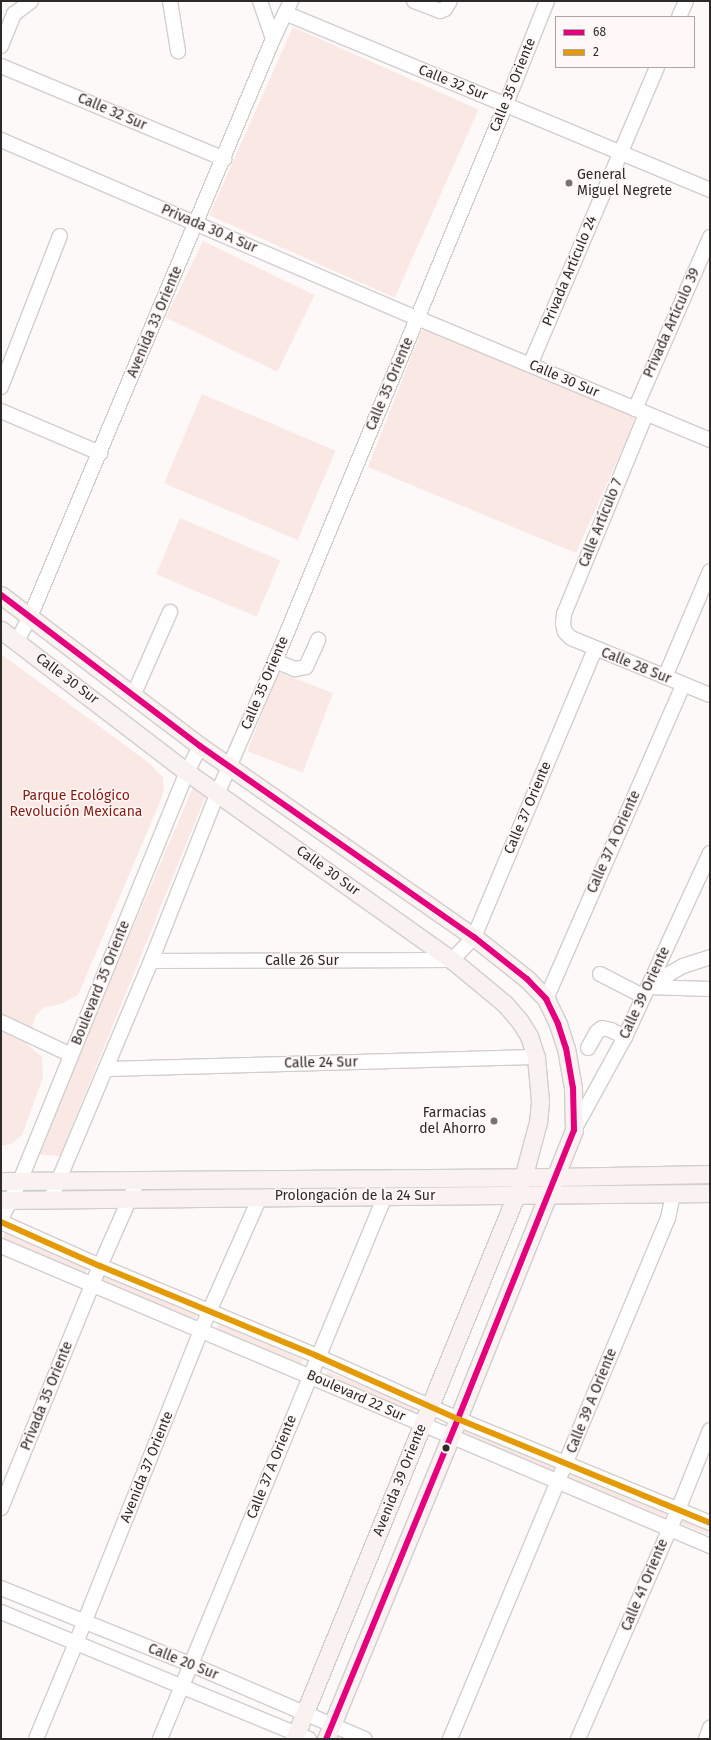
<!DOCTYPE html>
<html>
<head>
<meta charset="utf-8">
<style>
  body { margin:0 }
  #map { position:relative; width:711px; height:1740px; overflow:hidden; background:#fdf9f9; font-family:"Fira Sans",sans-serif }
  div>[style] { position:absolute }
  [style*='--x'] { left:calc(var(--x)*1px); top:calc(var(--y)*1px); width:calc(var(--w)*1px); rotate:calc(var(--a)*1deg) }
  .green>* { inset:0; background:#fae8e5; transform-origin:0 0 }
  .roads { filter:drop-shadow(1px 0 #d1cece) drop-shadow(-1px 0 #d1cece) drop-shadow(0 1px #d1cece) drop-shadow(0 -1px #d1cece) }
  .minor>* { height:14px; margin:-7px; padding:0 7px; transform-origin:7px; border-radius:7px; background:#fffefe }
  .major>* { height:17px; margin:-8.5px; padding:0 8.5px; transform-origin:8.5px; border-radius:8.5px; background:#f9f2f0 }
  .bus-1>* { height:6px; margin:-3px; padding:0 3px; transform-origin:3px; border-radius:3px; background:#e5007d }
  .bus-2>* { height:6px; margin:-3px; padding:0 3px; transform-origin:3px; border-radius:3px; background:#e39a04 }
  .dots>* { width:11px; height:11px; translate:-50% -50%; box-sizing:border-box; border:2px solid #fff8f7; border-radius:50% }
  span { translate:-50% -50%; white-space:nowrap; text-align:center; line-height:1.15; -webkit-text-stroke:3px #fff8f7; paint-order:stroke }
  .street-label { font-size:14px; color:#2d2b2a }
  .poi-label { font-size:14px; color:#2d2b2a }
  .left { translate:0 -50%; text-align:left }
  .right { translate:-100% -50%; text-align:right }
  .park-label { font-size:14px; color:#841a12 }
  .frame { position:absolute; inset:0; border:2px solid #2d2b2a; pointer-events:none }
  .legend { position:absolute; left:555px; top:16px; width:140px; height:52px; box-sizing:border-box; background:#fff8f7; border:1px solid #aba6a5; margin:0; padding:5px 7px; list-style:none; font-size:12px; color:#2d2b2a }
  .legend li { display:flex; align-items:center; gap:8px; height:20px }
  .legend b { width:20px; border:1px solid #aba6a5 }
</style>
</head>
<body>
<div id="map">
  <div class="green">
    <i style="left:293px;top:27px;width:203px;height:206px;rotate:24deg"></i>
    <i style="left:203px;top:241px;width:124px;height:85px;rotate:26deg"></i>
    <i style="clip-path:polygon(423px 327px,635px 417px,626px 441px,576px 553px,368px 467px)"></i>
    <i style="left:202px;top:394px;width:145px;height:97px;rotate:23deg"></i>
    <i style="left:180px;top:518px;width:109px;height:61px;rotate:23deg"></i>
    <i style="clip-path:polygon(1px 654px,149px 763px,163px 777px,164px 788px,162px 797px,78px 995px,61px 1004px,43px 1008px,36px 1015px,27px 1044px,42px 1057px,43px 1077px,22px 1135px,11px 1144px,1px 1146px)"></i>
    <i style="left:278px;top:672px;width:59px;height:85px;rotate:21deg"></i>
    <i style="clip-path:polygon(194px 785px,208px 790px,60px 1156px,36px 1154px)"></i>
    <i style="left:6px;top:1230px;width:90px;height:15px;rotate:22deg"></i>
    <i style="left:106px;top:1270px;width:101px;height:15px;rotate:23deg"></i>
    <i style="left:219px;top:1324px;width:91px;height:10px;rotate:23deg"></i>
    <i style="clip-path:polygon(327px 1371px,416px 1407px,413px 1417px,326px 1378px)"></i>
    <i style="left:463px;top:1427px;width:267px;height:8px;rotate:22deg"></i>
  </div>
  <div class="roads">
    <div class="minor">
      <i style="--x:170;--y:1;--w:51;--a:80.9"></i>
      <i style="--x:260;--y:1;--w:40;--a:71.1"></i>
      <i style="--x:414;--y:1;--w:28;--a:21"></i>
      <i style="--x:440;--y:11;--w:5;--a:-22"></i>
      <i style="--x:445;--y:9;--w:9;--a:-58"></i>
      <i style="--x:285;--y:13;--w:460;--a:22.6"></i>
      <i style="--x:679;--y:17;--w:17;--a:-66"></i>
      <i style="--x:1;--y:46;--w:35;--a:-68"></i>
      <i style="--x:14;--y:14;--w:21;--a:-37"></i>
      <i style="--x:1;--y:66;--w:242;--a:22.6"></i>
      <i style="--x:1;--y:140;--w:452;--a:23.2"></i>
      <i style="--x:417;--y:318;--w:317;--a:22.6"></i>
      <i style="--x:530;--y:365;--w:324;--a:-66.9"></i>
      <i style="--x:1;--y:387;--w:162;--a:-68.7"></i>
      <i style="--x:635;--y:409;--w:188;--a:-66.4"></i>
      <i style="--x:1;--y:411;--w:108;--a:23"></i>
      <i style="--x:646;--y:414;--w:216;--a:112.3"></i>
      <i style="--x:564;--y:614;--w:10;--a:96"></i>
      <i style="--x:563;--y:624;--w:8;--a:76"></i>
      <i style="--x:565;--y:632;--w:8;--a:45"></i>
      <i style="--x:571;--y:638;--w:150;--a:22.3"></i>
      <i style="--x:17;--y:641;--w:27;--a:-62"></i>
      <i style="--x:30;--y:617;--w:627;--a:-67.2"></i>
      <i style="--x:273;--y:39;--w:42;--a:-64.7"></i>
      <i style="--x:275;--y:661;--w:22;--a:22"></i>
      <i style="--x:295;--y:669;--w:11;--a:-10"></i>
      <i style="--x:306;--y:667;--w:30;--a:-66"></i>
      <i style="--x:665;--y:677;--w:115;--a:-67"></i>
      <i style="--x:133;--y:696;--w:92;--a:-66.2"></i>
      <i style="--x:151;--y:961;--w:301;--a:-0.2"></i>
      <i style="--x:452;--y:960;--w:32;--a:-46"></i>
      <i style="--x:474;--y:937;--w:312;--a:-67.2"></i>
      <i style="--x:600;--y:974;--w:48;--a:27.1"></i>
      <i style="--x:648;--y:987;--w:62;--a:1.8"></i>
      <i style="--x:657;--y:987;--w:18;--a:-47"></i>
      <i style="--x:669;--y:974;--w:16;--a:-30"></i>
      <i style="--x:683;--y:966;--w:28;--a:-18"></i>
      <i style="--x:546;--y:999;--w:343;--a:-66.4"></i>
      <i style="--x:1;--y:1022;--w:77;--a:25.2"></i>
      <i style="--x:588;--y:1048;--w:18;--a:-61"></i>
      <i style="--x:597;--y:1032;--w:6;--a:-39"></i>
      <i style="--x:602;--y:1028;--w:9;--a:13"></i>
      <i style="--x:611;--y:1030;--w:16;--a:27"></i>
      <i style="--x:106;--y:1069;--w:430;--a:-1.6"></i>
      <i style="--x:574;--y:1130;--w:106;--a:-61.3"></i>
      <i style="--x:625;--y:1037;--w:203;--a:-65.2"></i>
      <i style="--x:51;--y:1198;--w:257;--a:-67.1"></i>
      <i style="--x:151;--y:961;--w:182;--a:-68.4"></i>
      <i style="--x:218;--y:792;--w:132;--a:-66.3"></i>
      <i style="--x:271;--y:671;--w:614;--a:-67.49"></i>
      <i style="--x:506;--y:104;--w:111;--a:-68.3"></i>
      <i style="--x:1;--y:1219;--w:42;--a:-63.4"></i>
      <i style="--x:20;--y:1181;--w:442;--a:-67.8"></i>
      <i style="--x:187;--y:772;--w:29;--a:-63"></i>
      <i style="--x:1;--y:1222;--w:108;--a:24"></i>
      <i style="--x:100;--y:1266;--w:235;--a:22.5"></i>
      <i style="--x:317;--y:1356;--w:154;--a:24.1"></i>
      <i style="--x:458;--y:1419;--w:273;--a:22.4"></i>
      <i style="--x:1;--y:1246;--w:770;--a:22.93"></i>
      <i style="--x:1;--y:1508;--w:261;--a:-67.8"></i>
      <i style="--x:100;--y:1266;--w:94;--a:-66.2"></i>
      <i style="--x:1;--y:1588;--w:204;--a:21.9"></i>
      <i style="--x:190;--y:1664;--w:190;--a:23.2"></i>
      <i style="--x:1;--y:1612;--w:333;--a:22.4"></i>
      <i style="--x:36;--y:1739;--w:104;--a:-67.4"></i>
      <i style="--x:76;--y:1643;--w:337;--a:-68.2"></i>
      <i style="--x:201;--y:1330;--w:145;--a:-66.1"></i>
      <i style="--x:160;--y:1739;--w:588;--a:-67.49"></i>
      <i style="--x:450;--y:1739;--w:565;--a:-67.29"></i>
      <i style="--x:668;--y:1218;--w:25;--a:-78"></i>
      <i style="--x:578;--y:1739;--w:250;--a:-66.4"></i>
      <i style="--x:678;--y:1510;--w:86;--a:-68.2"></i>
      <i style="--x:706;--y:1739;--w:12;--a:-70"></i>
    </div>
    <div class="major">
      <i style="--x:1;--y:595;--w:250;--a:37.2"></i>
      <i style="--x:200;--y:746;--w:334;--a:34.9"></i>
      <i style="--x:474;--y:937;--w:68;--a:38.4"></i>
      <i style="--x:527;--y:979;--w:28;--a:46"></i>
      <i style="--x:546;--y:999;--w:28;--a:64"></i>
      <i style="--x:558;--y:1024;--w:25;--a:72"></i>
      <i style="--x:566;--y:1048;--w:41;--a:80.1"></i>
      <i style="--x:573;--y:1088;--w:42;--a:88.6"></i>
      <i style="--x:574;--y:1130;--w:311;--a:111.9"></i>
      <i style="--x:458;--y:1419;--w:346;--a:112.4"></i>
      <i style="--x:1;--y:630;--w:234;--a:37.4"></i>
      <i style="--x:187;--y:772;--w:325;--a:35.4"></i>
      <i style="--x:452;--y:960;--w:69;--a:39.7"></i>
      <i style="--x:505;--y:1004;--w:21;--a:49"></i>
      <i style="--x:519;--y:1020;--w:19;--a:58"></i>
      <i style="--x:529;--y:1036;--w:22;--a:72"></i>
      <i style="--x:536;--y:1057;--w:44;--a:84.8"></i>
      <i style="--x:540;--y:1101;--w:21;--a:95"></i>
      <i style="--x:538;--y:1122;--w:58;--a:105"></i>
      <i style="--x:523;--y:1178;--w:606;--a:112.21"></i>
      <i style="--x:1;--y:1181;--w:554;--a:-0.41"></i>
      <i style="--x:555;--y:1177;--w:155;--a:-1.1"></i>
      <i style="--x:1;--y:1200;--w:709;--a:-0.57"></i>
    </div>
  </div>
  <div class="bus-1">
    <i style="--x:1;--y:595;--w:250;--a:37.2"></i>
    <i style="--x:200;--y:746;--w:334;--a:34.9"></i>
    <i style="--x:474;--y:937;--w:68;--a:38.4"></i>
    <i style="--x:527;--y:979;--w:28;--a:46"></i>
    <i style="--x:546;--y:999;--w:28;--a:64"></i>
    <i style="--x:558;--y:1024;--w:25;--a:72"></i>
    <i style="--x:566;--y:1048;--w:41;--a:80.1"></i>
    <i style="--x:573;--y:1088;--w:42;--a:88.6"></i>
    <i style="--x:574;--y:1130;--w:311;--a:111.9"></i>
    <i style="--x:458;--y:1419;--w:346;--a:112.4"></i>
  </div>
  <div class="bus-2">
    <i style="--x:1;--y:1222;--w:108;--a:24"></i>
    <i style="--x:100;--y:1266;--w:235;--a:22.5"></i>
    <i style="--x:317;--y:1356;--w:154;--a:24.1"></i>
    <i style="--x:458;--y:1419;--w:273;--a:22.4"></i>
  </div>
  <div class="dots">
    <i style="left:569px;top:183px;background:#767372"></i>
    <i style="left:494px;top:1121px;background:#767372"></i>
    <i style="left:446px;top:1448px;background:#2d2b2a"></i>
  </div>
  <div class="street-label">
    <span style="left:453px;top:83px;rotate:22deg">Calle 32 Sur</span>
    <span style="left:513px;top:85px;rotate:-68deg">Calle 35 Oriente</span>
    <span style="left:112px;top:112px;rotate:23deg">Calle 32 Sur</span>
    <span style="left:209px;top:229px;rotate:23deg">Privada 30 A Sur</span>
    <span style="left:570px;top:271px;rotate:-67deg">Privada Artículo 24</span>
    <span style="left:155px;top:322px;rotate:-67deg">Avenida 33 Oriente</span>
    <span style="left:672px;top:323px;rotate:-66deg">Privada Artículo 39</span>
    <span style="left:564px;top:379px;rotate:23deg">Calle 30 Sur</span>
    <span style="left:390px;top:384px;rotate:-67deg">Calle 35 Oriente</span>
    <span style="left:601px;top:523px;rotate:-68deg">Calle Artículo 7</span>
    <span style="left:636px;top:666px;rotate:22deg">Calle 28 Sur</span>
    <span style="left:67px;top:679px;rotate:37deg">Calle 30 Sur</span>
    <span style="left:265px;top:683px;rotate:-67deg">Calle 35 Oriente</span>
    <span style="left:528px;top:808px;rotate:-67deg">Calle 37 Oriente</span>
    <span style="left:614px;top:842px;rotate:-66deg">Calle 37 A Oriente</span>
    <span style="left:328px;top:871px;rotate:36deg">Calle 30 Sur</span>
    <span style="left:302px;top:961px">Calle 26 Sur</span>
    <span style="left:101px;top:983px;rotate:-68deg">Boulevard 35 Oriente</span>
    <span style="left:645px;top:993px;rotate:-65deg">Calle 39 Oriente</span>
    <span style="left:321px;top:1063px;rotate:-1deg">Calle 24 Sur</span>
    <span style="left:355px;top:1196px">Prolongación de la 24 Sur</span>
    <span style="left:47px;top:1396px;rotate:-68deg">Privada 35 Oriente</span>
    <span style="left:356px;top:1396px;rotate:24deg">Boulevard 22 Sur</span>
    <span style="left:592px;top:1401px;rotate:-68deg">Calle 39 A Oriente</span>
    <span style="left:147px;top:1467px;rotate:-68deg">Avenida 37 Oriente</span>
    <span style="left:272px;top:1467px;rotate:-68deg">Calle 37 A Oriente</span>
    <span style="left:400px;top:1480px;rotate:-68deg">Avenida 39 Oriente</span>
    <span style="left:645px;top:1585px;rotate:-67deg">Calle 41 Oriente</span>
    <span style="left:183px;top:1662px;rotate:22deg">Calle 20 Sur</span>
  </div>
  <div class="poi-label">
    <span class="left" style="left:577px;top:183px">General<br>Miguel Negrete</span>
    <span class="right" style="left:486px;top:1121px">Farmacias<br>del Ahorro</span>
  </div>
  <div class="park-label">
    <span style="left:76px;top:804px">Parque Ecológico<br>Revolución Mexicana</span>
  </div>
  <div class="frame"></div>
  <ul class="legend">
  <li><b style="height:5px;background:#e5007d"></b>68</li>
  <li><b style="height:5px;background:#e39a04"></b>2</li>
  </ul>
</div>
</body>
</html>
